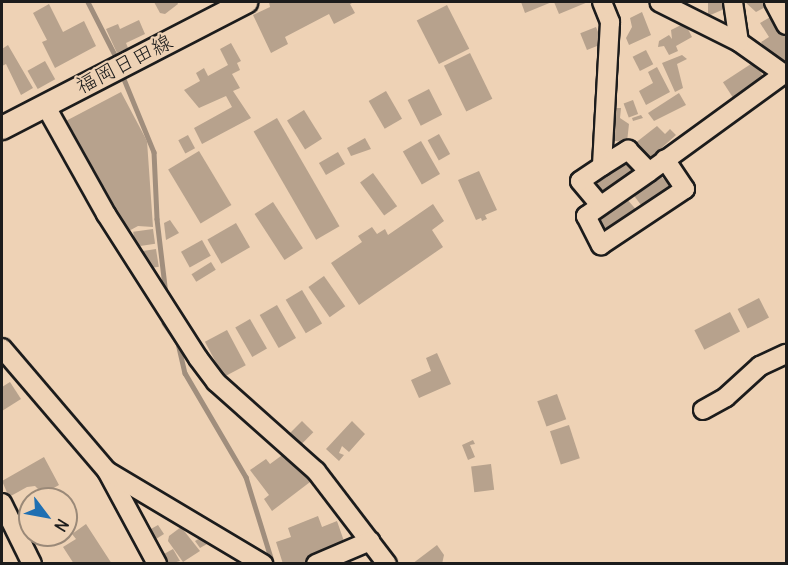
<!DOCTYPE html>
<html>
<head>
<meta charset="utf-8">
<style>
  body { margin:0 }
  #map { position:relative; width:788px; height:565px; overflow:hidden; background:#eed2b5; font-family:Delius,"Klee One",sans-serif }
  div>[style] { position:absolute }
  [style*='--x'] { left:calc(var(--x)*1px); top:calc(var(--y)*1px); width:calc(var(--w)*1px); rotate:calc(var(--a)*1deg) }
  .stream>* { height:4.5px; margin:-2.25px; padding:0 2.25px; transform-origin:2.25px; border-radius:2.25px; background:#a08e7d }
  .building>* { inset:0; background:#b7a28d; transform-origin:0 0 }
  .roads { filter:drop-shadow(2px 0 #1c1c1c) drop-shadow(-2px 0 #1c1c1c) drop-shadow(0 2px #1c1c1c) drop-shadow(0 -2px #1c1c1c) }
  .minor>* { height:18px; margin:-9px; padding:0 9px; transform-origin:9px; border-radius:9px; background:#eed2b5 }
  .major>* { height:22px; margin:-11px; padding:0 11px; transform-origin:11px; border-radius:11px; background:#eed2b5 }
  span { translate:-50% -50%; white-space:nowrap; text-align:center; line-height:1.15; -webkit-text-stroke:4.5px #eed2b5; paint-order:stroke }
  .street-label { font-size:21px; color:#1c1c1c }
  .frame { position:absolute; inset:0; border:3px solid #1c1c1c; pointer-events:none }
  .north { position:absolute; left:18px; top:487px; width:60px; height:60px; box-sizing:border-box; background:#eed2b5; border:2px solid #9a8978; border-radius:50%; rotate:122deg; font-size:16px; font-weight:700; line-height:24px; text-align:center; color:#1c1c1c }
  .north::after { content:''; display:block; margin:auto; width:21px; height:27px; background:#1f6fb2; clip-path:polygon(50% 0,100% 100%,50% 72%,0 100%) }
</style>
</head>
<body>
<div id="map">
  <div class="stream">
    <i style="--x:88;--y:2;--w:59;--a:63"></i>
    <i style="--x:124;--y:79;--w:79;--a:67.7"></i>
    <i style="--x:154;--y:152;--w:67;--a:87.4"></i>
    <i style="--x:157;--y:219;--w:77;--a:83.2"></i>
    <i style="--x:164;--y:323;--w:24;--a:55"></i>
    <i style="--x:178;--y:343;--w:31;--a:77"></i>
    <i style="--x:185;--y:373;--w:121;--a:59.6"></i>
    <i style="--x:246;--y:477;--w:91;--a:72.8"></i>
  </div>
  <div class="building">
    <i style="clip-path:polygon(154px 2px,177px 2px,178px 4px,165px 14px,160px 13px)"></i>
    <i style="clip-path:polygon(354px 2px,350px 4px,355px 13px,334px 24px,329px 14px,285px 37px,288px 44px,271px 53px,253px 15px,270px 7px,269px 2px)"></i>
    <i style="clip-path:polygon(521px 2px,552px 2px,525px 13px)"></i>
    <i style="clip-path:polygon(554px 2px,588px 2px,559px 14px)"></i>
    <i style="clip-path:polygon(708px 2px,727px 2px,729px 7px,708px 16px)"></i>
    <i style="clip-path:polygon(745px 2px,769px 2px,771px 4px,756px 12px)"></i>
    <i style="clip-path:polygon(49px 4px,63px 32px,84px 21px,96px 46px,55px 68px,42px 42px,47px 40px,33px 13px)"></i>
    <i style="left:447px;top:5px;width:49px;height:34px;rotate:63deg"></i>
    <i style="clip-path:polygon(642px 12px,651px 35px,629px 45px,626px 38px,632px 27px,630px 18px)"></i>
    <i style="clip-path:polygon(774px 15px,786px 36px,786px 61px,766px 50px,761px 42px,769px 37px,760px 23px)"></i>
    <i style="clip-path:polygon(139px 20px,145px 34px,126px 43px,128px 48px,117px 53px,106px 29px,118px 24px,120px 29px)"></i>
    <i style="clip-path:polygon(685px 23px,692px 37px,676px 46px,678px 51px,669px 55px,664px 46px,658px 47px,659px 41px,669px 35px,672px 39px,671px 30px)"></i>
    <i style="left:596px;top:27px;width:18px;height:17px;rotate:68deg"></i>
    <i style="clip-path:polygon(231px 43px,241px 61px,237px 63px,240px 70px,232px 74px,240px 88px,233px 91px,251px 118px,202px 144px,194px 128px,232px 107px,226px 96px,199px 108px,184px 90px,200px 81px,196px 73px,204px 68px,208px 76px,228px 65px,220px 49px)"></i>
    <i style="clip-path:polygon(8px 45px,33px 88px,21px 95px,6px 64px,2px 66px,2px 49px)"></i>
    <i style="left:646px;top:50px;width:16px;height:15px;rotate:63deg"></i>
    <i style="left:470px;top:53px;width:51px;height:29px;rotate:64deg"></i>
    <i style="clip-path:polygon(682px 55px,687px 59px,677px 64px,683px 88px,675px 92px,662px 63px)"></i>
    <i style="left:45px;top:61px;width:21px;height:20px;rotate:61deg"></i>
    <i style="left:754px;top:62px;width:20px;height:37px;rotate:57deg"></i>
    <i style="clip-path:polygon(657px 67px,670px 92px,646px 105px,639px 91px,653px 83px,648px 72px)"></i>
    <i style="left:429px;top:89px;width:29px;height:24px;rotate:63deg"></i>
    <i style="left:386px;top:91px;width:32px;height:20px;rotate:60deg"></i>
    <i style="clip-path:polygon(121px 92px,147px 141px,153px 227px,138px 226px,125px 233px,62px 123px)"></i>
    <i style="clip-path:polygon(679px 93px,686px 105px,654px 121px,648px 113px)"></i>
    <i style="left:633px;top:100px;width:15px;height:10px;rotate:70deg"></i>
    <i style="clip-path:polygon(616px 108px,621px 108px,620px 118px,629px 124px,627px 142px,614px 141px)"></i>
    <i style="left:304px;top:110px;width:34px;height:20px;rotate:58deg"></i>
    <i style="clip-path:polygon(641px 115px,643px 118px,633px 121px,632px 118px)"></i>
    <i style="left:277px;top:118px;width:125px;height:27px;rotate:60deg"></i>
    <i style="clip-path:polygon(657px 126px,665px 134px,670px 129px,676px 135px,648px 160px,634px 144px)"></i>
    <i style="left:439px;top:134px;width:23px;height:13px;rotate:61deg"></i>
    <i style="left:188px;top:135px;width:15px;height:11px;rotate:62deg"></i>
    <i style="clip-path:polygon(365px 138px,371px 149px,351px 156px,347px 148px)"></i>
    <i style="left:421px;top:141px;width:38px;height:21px;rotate:60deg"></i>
    <i style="left:199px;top:151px;width:63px;height:36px;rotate:59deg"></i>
    <i style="left:338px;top:152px;width:14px;height:22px;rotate:60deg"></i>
    <i style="clip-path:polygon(627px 161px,637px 174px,605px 197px,596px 186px,611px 168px,617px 169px)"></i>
    <i style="clip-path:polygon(479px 171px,497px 210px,485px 215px,487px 219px,482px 221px,481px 218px,476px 220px,458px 180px)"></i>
    <i style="left:373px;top:173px;width:41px;height:16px;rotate:54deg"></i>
    <i style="clip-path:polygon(658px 173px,673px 189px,644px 209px,632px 193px)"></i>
    <i style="clip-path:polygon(625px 197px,640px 214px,606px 236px,598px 223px,598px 215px,611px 211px,609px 207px)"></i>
    <i style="left:273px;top:202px;width:55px;height:22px;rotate:57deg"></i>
    <i style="clip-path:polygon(433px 204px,444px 221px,432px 230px,443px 247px,359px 305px,331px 263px,362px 242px,358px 236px,372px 227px,377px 234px,385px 229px,388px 235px)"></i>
    <i style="clip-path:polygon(170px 220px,179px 233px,166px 240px,164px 223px)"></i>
    <i style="left:236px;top:223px;width:28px;height:33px;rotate:60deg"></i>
    <i style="left:153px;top:229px;width:15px;height:20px;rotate:82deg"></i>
    <i style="left:202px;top:240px;width:18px;height:24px;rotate:61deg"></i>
    <i style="left:156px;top:249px;width:18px;height:13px;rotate:81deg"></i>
    <i style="left:211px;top:262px;width:9px;height:23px;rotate:58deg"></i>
    <i style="left:324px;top:276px;width:37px;height:19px;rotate:55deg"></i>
    <i style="left:302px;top:290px;width:39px;height:19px;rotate:59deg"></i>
    <i style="left:759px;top:298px;width:22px;height:24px;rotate:63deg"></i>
    <i style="left:277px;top:305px;width:38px;height:20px;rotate:60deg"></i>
    <i style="left:730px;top:312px;width:22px;height:40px;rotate:63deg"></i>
    <i style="left:250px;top:319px;width:34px;height:17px;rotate:60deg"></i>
    <i style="left:227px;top:330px;width:40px;height:25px;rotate:62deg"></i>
    <i style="clip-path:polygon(437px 353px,451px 384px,419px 398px,411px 380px,431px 371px,426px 358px)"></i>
    <i style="clip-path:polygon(10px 382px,21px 399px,2px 411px,2px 387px)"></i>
    <i style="left:557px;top:394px;width:27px;height:21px;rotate:70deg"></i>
    <i style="left:302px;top:421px;width:16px;height:19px;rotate:45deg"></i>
    <i style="clip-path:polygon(352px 421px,365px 434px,349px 452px,342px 446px,339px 453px,344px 455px,339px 461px,326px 449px)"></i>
    <i style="left:569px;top:425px;width:35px;height:20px;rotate:72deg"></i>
    <i style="clip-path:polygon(473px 440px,475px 444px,470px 445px,475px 457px,468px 460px,462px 445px)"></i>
    <i style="clip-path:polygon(285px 453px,291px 461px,297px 456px,314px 479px,272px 511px,264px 499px,269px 495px,250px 470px,266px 459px,270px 464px)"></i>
    <i style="clip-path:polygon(44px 457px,59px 485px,43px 494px,35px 486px,27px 487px,9px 497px,2px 481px)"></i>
    <i style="left:491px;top:464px;width:26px;height:20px;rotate:83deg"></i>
    <i style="clip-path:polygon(318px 516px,322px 527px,337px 521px,346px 547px,299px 564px,283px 564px,276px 542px,291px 537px,288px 528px)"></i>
    <i style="clip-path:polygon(86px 524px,112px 564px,74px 564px,63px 547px,76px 539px,72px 534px)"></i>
    <i style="clip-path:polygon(158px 525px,164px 534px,156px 539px,151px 529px)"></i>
    <i style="clip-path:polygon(181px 527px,200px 551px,183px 562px,168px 541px,169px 536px)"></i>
    <i style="clip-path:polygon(202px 537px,207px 544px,200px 548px,195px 541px)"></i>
    <i style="clip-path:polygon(437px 545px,444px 555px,442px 564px,412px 564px)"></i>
    <i style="clip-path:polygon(173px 549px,180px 561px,169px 564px,164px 554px)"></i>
  </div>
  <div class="roads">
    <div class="minor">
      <i style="--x:602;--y:2;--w:22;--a:68"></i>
      <i style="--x:610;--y:22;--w:144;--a:93.2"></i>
      <i style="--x:602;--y:166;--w:31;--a:-32"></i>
      <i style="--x:628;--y:150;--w:30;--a:46"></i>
      <i style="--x:649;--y:172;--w:167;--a:-36"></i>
      <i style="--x:784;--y:74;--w:55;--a:-144.6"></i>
      <i style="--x:739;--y:42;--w:89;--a:-153.4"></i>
      <i style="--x:733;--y:2;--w:40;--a:81.5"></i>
      <i style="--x:774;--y:2;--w:26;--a:62"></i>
      <i style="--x:45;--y:105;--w:125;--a:60.8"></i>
      <i style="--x:106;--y:214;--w:171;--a:57.4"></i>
      <i style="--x:198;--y:358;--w:30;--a:53"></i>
      <i style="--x:216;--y:382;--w:134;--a:41.7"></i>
      <i style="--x:316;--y:471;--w:117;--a:52.6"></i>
      <i style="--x:649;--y:172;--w:77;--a:145.1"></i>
      <i style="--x:586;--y:216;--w:33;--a:63"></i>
      <i style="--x:601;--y:245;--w:101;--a:-33.7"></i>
      <i style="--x:685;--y:189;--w:36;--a:-124"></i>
      <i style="--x:600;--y:205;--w:31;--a:-130"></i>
      <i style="--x:580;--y:181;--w:27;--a:-34"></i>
      <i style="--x:2;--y:348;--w:162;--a:49.5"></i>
      <i style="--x:107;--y:471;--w:106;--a:61.7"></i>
      <i style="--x:703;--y:410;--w:26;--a:-29"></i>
      <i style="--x:726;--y:397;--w:46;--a:-42.4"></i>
      <i style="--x:760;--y:366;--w:29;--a:-25"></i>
      <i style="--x:107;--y:471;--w:182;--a:30.8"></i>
      <i style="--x:2;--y:503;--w:68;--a:63.8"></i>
      <i style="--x:316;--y:564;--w:59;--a:-23.1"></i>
    </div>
    <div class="major">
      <i style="--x:2;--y:128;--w:275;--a:-27.3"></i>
    </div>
  </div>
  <div class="street-label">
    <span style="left:124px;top:64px;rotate:-27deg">福岡日田線</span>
  </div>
  <div class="frame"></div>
  <div class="north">N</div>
</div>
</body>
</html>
